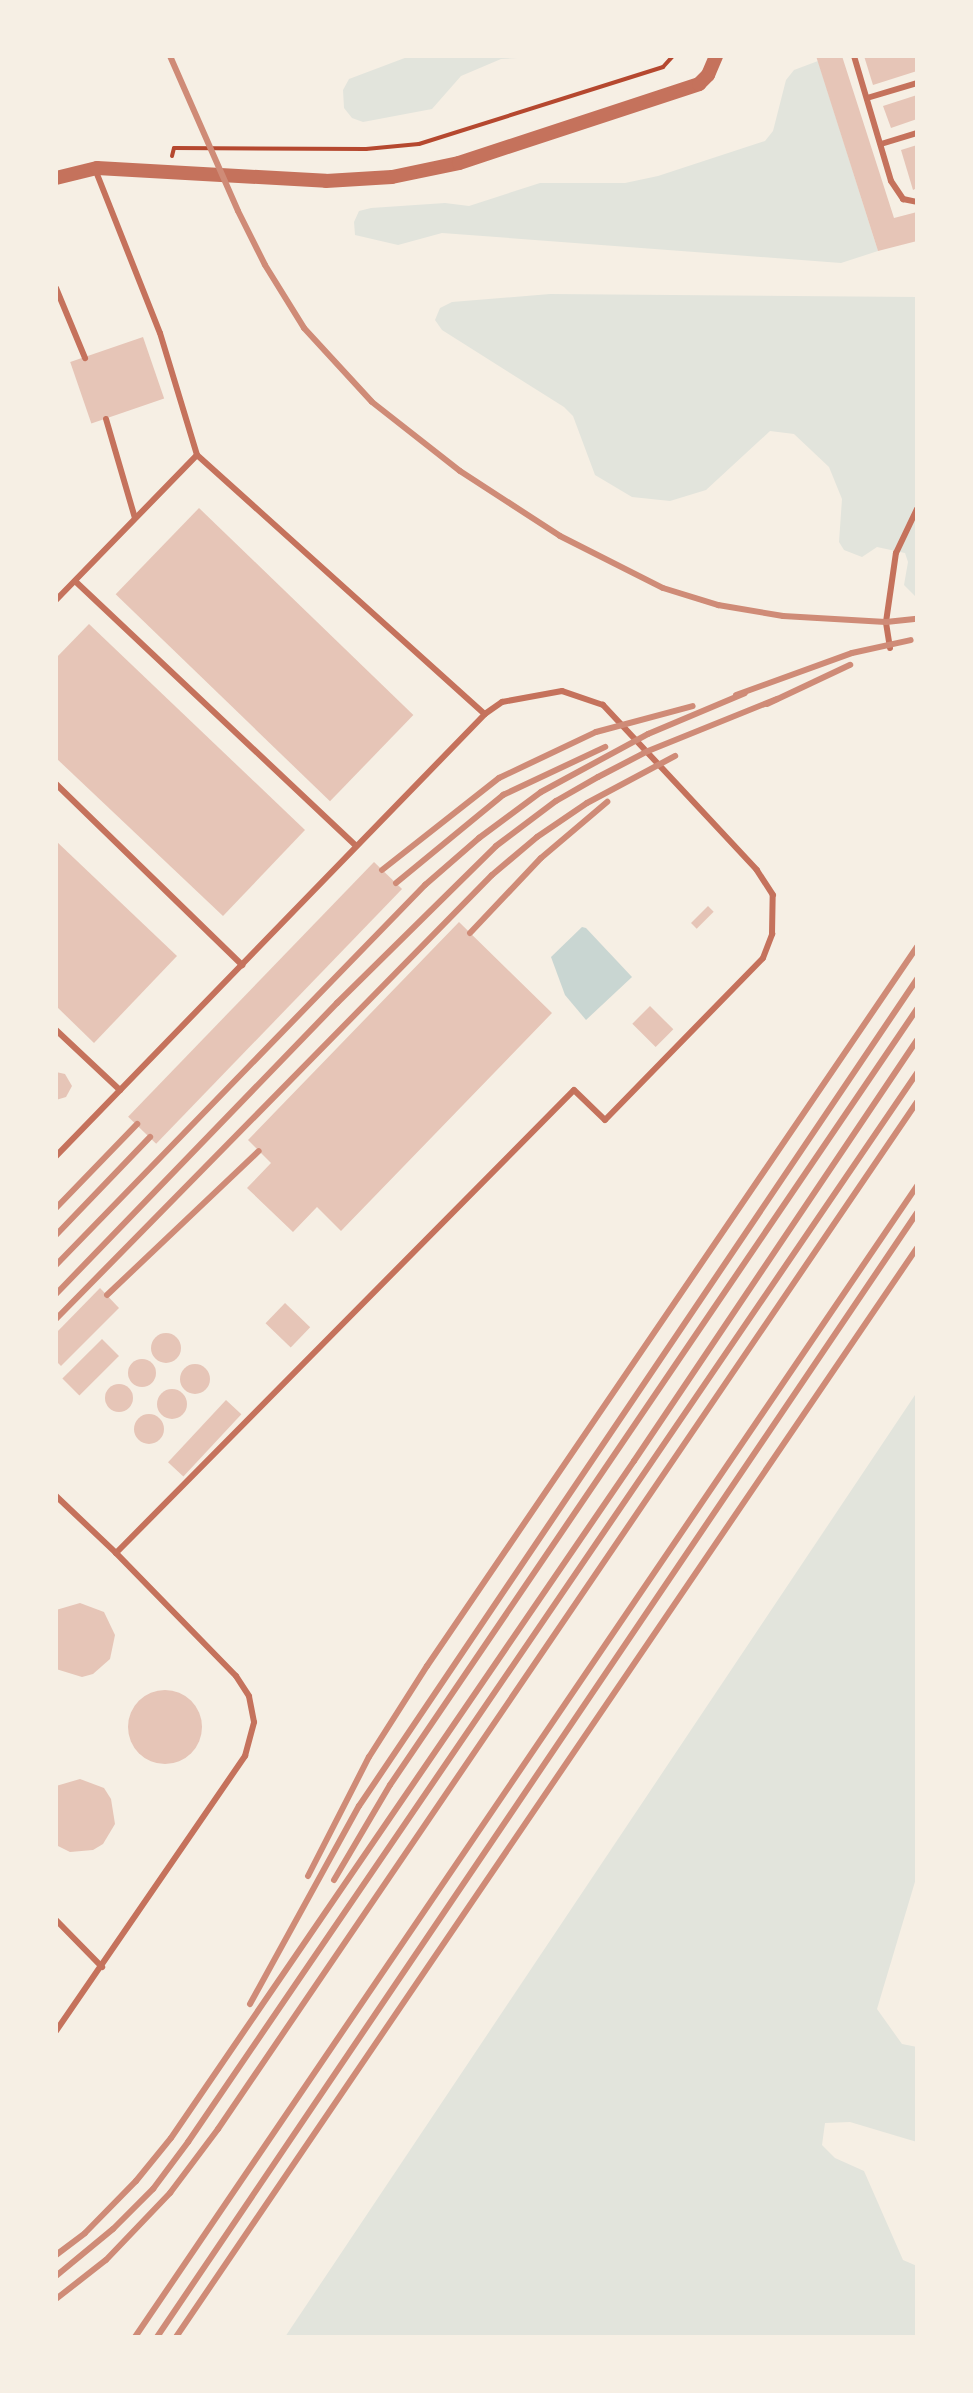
<!DOCTYPE html>
<html>
<head>
<meta charset="utf-8">
<style>
  body { margin:0 }
  #map { position:relative; width:973px; height:2393px; overflow:hidden; background:#f6efe4; font-family:Commissioner,sans-serif }
  div>[style] { position:absolute }
  [style*='--x'] { left:calc(var(--x)*1px); top:calc(var(--y)*1px); width:calc(var(--w)*1px); rotate:calc(var(--a)*1deg) }
  .green>* { inset:0; background:#e2e4dc }
  .water>* { inset:0; background:#c9d6d2 }
  .building>* { inset:0; background:#e6c5b7; transform-origin:0 0 }
  .round { border-radius:50% }
  .path>* { height:4px; margin:-2px; padding:0 2px; transform-origin:2px; border-radius:2px; background:#b5482f }
  .service>* { height:6px; margin:-3px; padding:0 3px; transform-origin:3px; border-radius:3px; background:#c5725c }
  .tertiary>* { height:14px; margin:-7px; padding:0 7px; transform-origin:7px; border-radius:7px; background:#c5725c }
  .rail>* { height:6px; margin:-3px; padding:0 3px; transform-origin:3px; border-radius:3px; background:#cf8b77 }
  span { translate:-50% -50%; white-space:nowrap; text-align:center; line-height:1.15; -webkit-text-stroke:8px #f6efe4; paint-order:stroke }
  .frame { position:absolute; inset:0; border:58px solid #f6efe4; pointer-events:none }
</style>
</head>
<body>
<div id="map">
  <div class="green">
    <i style="clip-path:polygon(410px 56px,555px 56px,501px 59px,461px 76px,432px 109px,363px 122px,352px 118px,344px 108px,343px 90px,349px 79px)"></i>
    <i style="clip-path:polygon(818px 61px,878px 251px,841px 263px,442px 233px,398px 245px,355px 235px,354px 222px,359px 211px,371px 208px,445px 203px,469px 206px,540px 183px,625px 183px,658px 176px,765px 141px,773px 131px,786px 80px,794px 70px)"></i>
    <i style="clip-path:polygon(550px 294px,917px 297px,917px 598px,904px 585px,908px 562px,905px 553px,877px 547px,862px 557px,844px 550px,839px 542px,842px 499px,829px 467px,794px 434px,770px 431px,706px 490px,670px 501px,632px 497px,595px 475px,573px 416px,564px 407px,442px 330px,435px 320px,440px 308px,452px 302px)"></i>
    <i style="clip-path:polygon(917px 1392px,917px 1875px,877px 2009px,902px 2044px,917px 2047px,917px 2142px,850px 2122px,825px 2123px,822px 2145px,835px 2158px,864px 2171px,903px 2260px,917px 2266px,917px 2337px,285px 2337px)"></i>
  </div>
  <div class="water">
    <i style="clip-path:polygon(582px 927px,586px 928px,632px 977px,586px 1020px,565px 995px,551px 957px)"></i>
  </div>
  <div class="building">
    <i style="clip-path:polygon(816px 56px,842px 56px,894px 218px,917px 212px,917px 241px,878px 251px)"></i>
    <i style="clip-path:polygon(864px 56px,917px 56px,917px 71px,873px 85px)"></i>
    <i style="clip-path:polygon(917px 95px,917px 119px,891px 128px,883px 106px)"></i>
    <i style="clip-path:polygon(917px 145px,917px 188px,913px 190px,901px 150px)"></i>
    <i style="left:143px;top:337px;width:65px;height:77px;rotate:71deg"></i>
    <i style="left:199px;top:508px;width:298px;height:120px;rotate:44deg"></i>
    <i style="clip-path:polygon(89px 624px,305px 830px,223px 916px,56px 758px,56px 658px)"></i>
    <i style="clip-path:polygon(56px 841px,177px 956px,94px 1043px,56px 1006px)"></i>
    <i style="left:374px;top:862px;width:39px;height:354px;rotate:44deg"></i>
    <i style="left:708px;top:906px;width:8px;height:24px;rotate:45deg"></i>
    <i style="clip-path:polygon(459px 922px,552px 1013px,341px 1231px,317px 1207px,293px 1232px,247px 1188px,271px 1163px,248px 1140px)"></i>
    <i style="left:650px;top:1006px;width:33px;height:25px;rotate:45deg"></i>
    <i style="clip-path:polygon(56px 1072px,65px 1074px,72px 1086px,66px 1097px,56px 1100px)"></i>
    <i style="clip-path:polygon(100px 1288px,119px 1308px,61px 1366px,56px 1361px,56px 1333px)"></i>
    <i style="left:285px;top:1303px;width:35px;height:28px;rotate:44deg"></i>
    <i class="round" style="left:151px;top:1333px;width:30px;height:30px"></i>
    <i style="left:102px;top:1339px;width:24px;height:56px;rotate:45deg"></i>
    <i class="round" style="left:128px;top:1359px;width:28px;height:28px"></i>
    <i class="round" style="left:180px;top:1364px;width:30px;height:30px"></i>
    <i class="round" style="left:105px;top:1384px;width:28px;height:28px"></i>
    <i class="round" style="left:157px;top:1389px;width:30px;height:30px"></i>
    <i style="left:226px;top:1400px;width:21px;height:85px;rotate:43deg"></i>
    <i class="round" style="left:134px;top:1414px;width:30px;height:30px"></i>
    <i style="clip-path:polygon(80px 1603px,104px 1612px,115px 1635px,110px 1659px,93px 1674px,82px 1677px,56px 1669px,56px 1610px)"></i>
    <i class="round" style="left:128px;top:1690px;width:74px;height:74px"></i>
    <i style="clip-path:polygon(80px 1779px,104px 1788px,111px 1799px,115px 1824px,103px 1844px,93px 1850px,70px 1852px,56px 1845px,56px 1786px)"></i>
  </div>
  <div class="path">
    <i style="--x:172;--y:156;--w:8;--a:-76"></i>
    <i style="--x:174;--y:148;--w:192;--a:0.3"></i>
    <i style="--x:366;--y:149;--w:53;--a:-5.4"></i>
    <i style="--x:419;--y:144;--w:256;--a:-17.5"></i>
    <i style="--x:663;--y:67;--w:15;--a:-48"></i>
  </div>
  <div class="service">
    <i style="--x:854;--y:56;--w:130;--a:73.5"></i>
    <i style="--x:891;--y:181;--w:22;--a:56"></i>
    <i style="--x:903;--y:199;--w:14;--a:12"></i>
    <i style="--x:867;--y:98;--w:52;--a:-16.7"></i>
    <i style="--x:881;--y:144;--w:38;--a:-17"></i>
    <i style="--x:95;--y:169;--w:176;--a:68.4"></i>
    <i style="--x:160;--y:333;--w:127;--a:73.1"></i>
    <i style="--x:56;--y:288;--w:76;--a:67.5"></i>
    <i style="--x:106;--y:419;--w:103;--a:73.7"></i>
    <i style="--x:75;--y:581;--w:386;--a:43.3"></i>
    <i style="--x:56;--y:600;--w:202;--a:-45.8"></i>
    <i style="--x:197;--y:455;--w:387;--a:42"></i>
    <i style="--x:485;--y:714;--w:616;--a:134.14"></i>
    <i style="--x:890;--y:648;--w:26;--a:-99"></i>
    <i style="--x:886;--y:622;--w:70;--a:-81.8"></i>
    <i style="--x:896;--y:553;--w:49;--a:-64.5"></i>
    <i style="--x:56;--y:784;--w:260;--a:44.2"></i>
    <i style="--x:56;--y:1030;--w:88;--a:43.2"></i>
    <i style="--x:56;--y:1496;--w:83;--a:43.5"></i>
    <i style="--x:116;--y:1553;--w:651;--a:-45.31"></i>
    <i style="--x:574;--y:1090;--w:43;--a:44.1"></i>
    <i style="--x:605;--y:1120;--w:226;--a:-45.7"></i>
    <i style="--x:763;--y:958;--w:26;--a:-69"></i>
    <i style="--x:772;--y:934;--w:39;--a:-89"></i>
    <i style="--x:773;--y:895;--w:30;--a:-123"></i>
    <i style="--x:757;--y:870;--w:226;--a:-133"></i>
    <i style="--x:603;--y:705;--w:43;--a:-161.1"></i>
    <i style="--x:562;--y:691;--w:61;--a:169.6"></i>
    <i style="--x:502;--y:702;--w:21;--a:145"></i>
    <i style="--x:56;--y:1920;--w:66;--a:45.6"></i>
    <i style="--x:56;--y:2031;--w:334;--a:-55.5"></i>
    <i style="--x:245;--y:1756;--w:35;--a:-75"></i>
    <i style="--x:254;--y:1722;--w:26;--a:-101"></i>
    <i style="--x:249;--y:1696;--w:24;--a:-123"></i>
    <i style="--x:236;--y:1676;--w:172;--a:-134.3"></i>
  </div>
  <div class="tertiary">
    <i style="--x:56;--y:178;--w:42;--a:-13.7"></i>
    <i style="--x:97;--y:168;--w:229;--a:3.2"></i>
    <i style="--x:326;--y:181;--w:66;--a:-3.5"></i>
    <i style="--x:392;--y:177;--w:68;--a:-11.8"></i>
    <i style="--x:459;--y:163;--w:253;--a:-18.2"></i>
    <i style="--x:699;--y:84;--w:13;--a:-45"></i>
    <i style="--x:708;--y:75;--w:21;--a:-67"></i>
  </div>
  <div class="rail">
    <i style="--x:170;--y:56;--w:169;--a:66.3"></i>
    <i style="--x:238;--y:211;--w:60;--a:63.4"></i>
    <i style="--x:265;--y:265;--w:74;--a:58.2"></i>
    <i style="--x:304;--y:328;--w:100;--a:47.4"></i>
    <i style="--x:372;--y:402;--w:112;--a:38.1"></i>
    <i style="--x:460;--y:471;--w:119;--a:33"></i>
    <i style="--x:560;--y:536;--w:115;--a:26.8"></i>
    <i style="--x:663;--y:588;--w:58;--a:17.2"></i>
    <i style="--x:718;--y:605;--w:66;--a:9.6"></i>
    <i style="--x:783;--y:616;--w:103;--a:3.3"></i>
    <i style="--x:886;--y:622;--w:31;--a:-6"></i>
    <i style="--x:736;--y:695;--w:123;--a:-19.9"></i>
    <i style="--x:852;--y:653;--w:60;--a:-12.4"></i>
    <i style="--x:767;--y:704;--w:92;--a:-25.2"></i>
    <i style="--x:382;--y:870;--w:149;--a:-38.2"></i>
    <i style="--x:499;--y:778;--w:107;--a:-25.4"></i>
    <i style="--x:596;--y:732;--w:100;--a:-15"></i>
    <i style="--x:396;--y:883;--w:139;--a:-39.4"></i>
    <i style="--x:503;--y:795;--w:113;--a:-25.2"></i>
    <i style="--x:470;--y:933;--w:103;--a:-46.6"></i>
    <i style="--x:541;--y:858;--w:87;--a:-40.3"></i>
    <i style="--x:56;--y:1208;--w:117;--a:-46"></i>
    <i style="--x:56;--y:1235;--w:136;--a:-46.2"></i>
    <i style="--x:56;--y:1265;--w:530;--a:-45.84"></i>
    <i style="--x:425;--y:885;--w:72;--a:-41"></i>
    <i style="--x:479;--y:838;--w:77;--a:-36.6"></i>
    <i style="--x:541;--y:792;--w:122;--a:-28.5"></i>
    <i style="--x:648;--y:734;--w:105;--a:-22.9"></i>
    <i style="--x:56;--y:1294;--w:405;--a:-46"></i>
    <i style="--x:337;--y:1003;--w:223;--a:-44.6"></i>
    <i style="--x:496;--y:846;--w:75;--a:-36.9"></i>
    <i style="--x:556;--y:801;--w:48;--a:-29.7"></i>
    <i style="--x:598;--y:777;--w:56;--a:-27.5"></i>
    <i style="--x:648;--y:751;--w:139;--a:-22"></i>
    <i style="--x:107;--y:1295;--w:209;--a:-43.5"></i>
    <i style="--x:56;--y:1319;--w:622;--a:-45.52"></i>
    <i style="--x:492;--y:875;--w:59;--a:-40.2"></i>
    <i style="--x:537;--y:837;--w:60;--a:-34.2"></i>
    <i style="--x:587;--y:803;--w:100;--a:-28.1"></i>
    <i style="--x:308;--y:1876;--w:134;--a:-62.9"></i>
    <i style="--x:369;--y:1757;--w:108;--a:-57.5"></i>
    <i style="--x:427;--y:1666;--w:870;--a:-55.73"></i>
    <i style="--x:334;--y:1880;--w:110;--a:-59.5"></i>
    <i style="--x:390;--y:1785;--w:938;--a:-55.82"></i>
    <i style="--x:250;--y:2004;--w:226;--a:-61.2"></i>
    <i style="--x:359;--y:1806;--w:998;--a:-55.99"></i>
    <i style="--x:56;--y:2255;--w:36;--a:-37"></i>
    <i style="--x:85;--y:2233;--w:73;--a:-45.6"></i>
    <i style="--x:136;--y:2181;--w:55;--a:-50.9"></i>
    <i style="--x:171;--y:2138;--w:820;--a:-55.63"></i>
    <i style="--x:634;--y:1461;--w:507;--a:-56.09"></i>
    <i style="--x:56;--y:2276;--w:74;--a:-39.5"></i>
    <i style="--x:113;--y:2229;--w:57;--a:-45"></i>
    <i style="--x:153;--y:2189;--w:59;--a:-53.3"></i>
    <i style="--x:188;--y:2142;--w:1294;--a:-55.71"></i>
    <i style="--x:56;--y:2299;--w:63;--a:-38"></i>
    <i style="--x:106;--y:2260;--w:93;--a:-46.3"></i>
    <i style="--x:170;--y:2193;--w:80;--a:-53.1"></i>
    <i style="--x:218;--y:2129;--w:1242;--a:-55.76"></i>
    <i style="--x:135;--y:2337;--w:1392;--a:-55.81"></i>
    <i style="--x:157;--y:2337;--w:1357;--a:-55.94"></i>
    <i style="--x:176;--y:2337;--w:1317;--a:-55.77"></i>
  </div>
  <div class="frame"></div>
</div>
</body>
</html>
